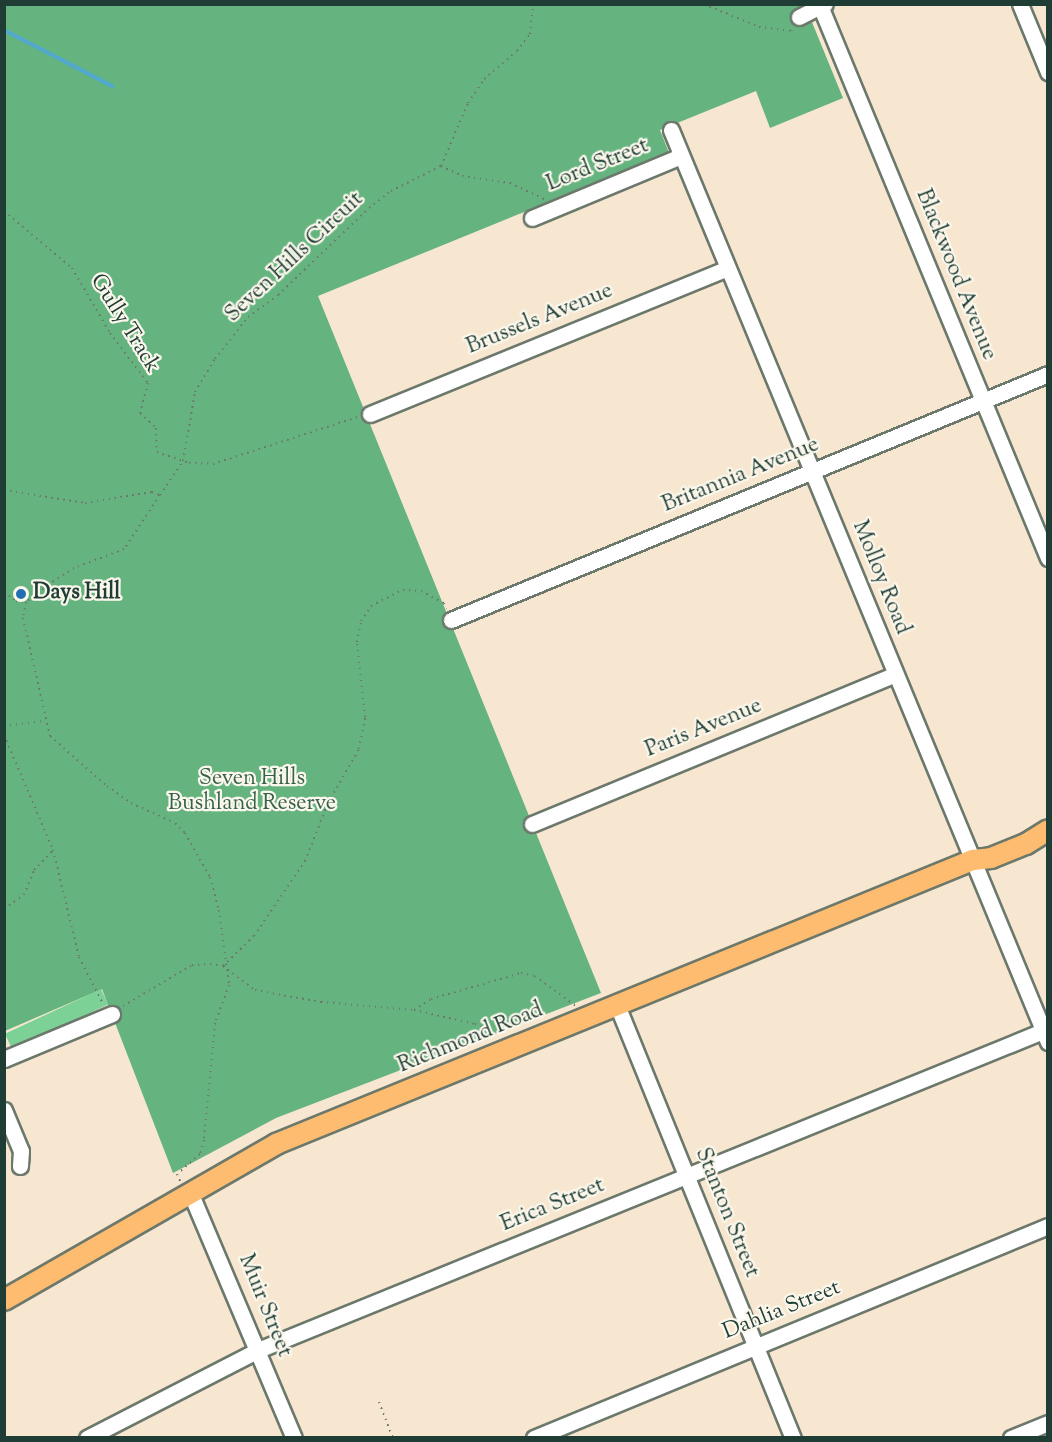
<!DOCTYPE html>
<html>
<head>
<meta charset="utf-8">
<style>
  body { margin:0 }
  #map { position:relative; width:1052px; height:1442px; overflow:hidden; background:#f7e7d0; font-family:"Sorts Mill Goudy",serif }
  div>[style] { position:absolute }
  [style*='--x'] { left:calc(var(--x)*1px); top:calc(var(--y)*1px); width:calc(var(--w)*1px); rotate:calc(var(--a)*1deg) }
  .green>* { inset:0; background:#7cd296; transform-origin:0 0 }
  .forest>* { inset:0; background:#65b47f }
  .stream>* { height:4px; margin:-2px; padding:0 2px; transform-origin:2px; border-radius:2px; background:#51a9ce }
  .path>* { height:2px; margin-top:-1px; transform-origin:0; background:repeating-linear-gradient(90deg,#6b786b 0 1.5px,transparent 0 6px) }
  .roads { filter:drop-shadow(2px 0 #6b786b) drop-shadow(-2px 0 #6b786b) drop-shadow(0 2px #6b786b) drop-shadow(0 -2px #6b786b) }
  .minor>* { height:15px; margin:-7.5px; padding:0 7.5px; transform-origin:7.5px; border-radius:7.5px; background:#fff }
  .major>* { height:20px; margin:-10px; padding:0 10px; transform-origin:10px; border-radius:10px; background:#fdbc6f }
  .dots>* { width:16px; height:16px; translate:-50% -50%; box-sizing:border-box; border:3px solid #fbf7ec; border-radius:50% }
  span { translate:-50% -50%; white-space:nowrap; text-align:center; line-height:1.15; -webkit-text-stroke:4.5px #fbf7ec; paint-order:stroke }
  .street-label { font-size:22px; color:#1f3d34 }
  .poi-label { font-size:22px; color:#1f3d34; font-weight:700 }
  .left { translate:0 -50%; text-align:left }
  .park-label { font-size:22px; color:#36624c }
  .frame { position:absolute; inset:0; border:6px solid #1f3d34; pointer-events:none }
</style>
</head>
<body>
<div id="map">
  <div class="green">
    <i style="left:101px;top:989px;width:17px;height:106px;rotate:65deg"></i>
  </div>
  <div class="forest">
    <i style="clip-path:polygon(5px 5px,805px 5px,843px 98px,770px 128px,756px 91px,660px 130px,669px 153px,318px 296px,601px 993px,276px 1118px,173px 1173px,102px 989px,5px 1031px)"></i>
  </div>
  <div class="stream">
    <i style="--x:4;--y:30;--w:122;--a:27.4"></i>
  </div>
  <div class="path">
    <i style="--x:704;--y:4;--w:60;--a:22.7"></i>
    <i style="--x:759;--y:27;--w:32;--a:7"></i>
    <i style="--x:791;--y:31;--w:4;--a:-63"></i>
    <i style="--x:777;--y:4;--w:14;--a:4"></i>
    <i style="--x:441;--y:166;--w:23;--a:25"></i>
    <i style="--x:462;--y:176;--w:49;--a:8.3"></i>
    <i style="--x:510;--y:183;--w:38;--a:25"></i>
    <i style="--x:4;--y:211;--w:89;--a:40"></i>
    <i style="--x:72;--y:268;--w:75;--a:59.7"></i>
    <i style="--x:110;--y:333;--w:63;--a:52.8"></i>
    <i style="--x:148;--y:383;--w:31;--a:105"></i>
    <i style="--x:140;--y:413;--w:22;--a:43"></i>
    <i style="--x:156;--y:428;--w:24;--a:88"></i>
    <i style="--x:157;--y:452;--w:34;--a:19"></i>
    <i style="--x:189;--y:463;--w:24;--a:2"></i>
    <i style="--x:213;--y:464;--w:152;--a:-18"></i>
    <i style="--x:4;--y:490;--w:82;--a:9.1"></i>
    <i style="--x:85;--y:503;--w:68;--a:-9.3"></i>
    <i style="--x:152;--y:492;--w:9;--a:21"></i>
    <i style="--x:160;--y:495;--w:41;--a:-55.9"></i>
    <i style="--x:183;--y:461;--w:70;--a:-80.1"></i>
    <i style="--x:195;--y:392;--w:39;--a:-59"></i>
    <i style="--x:215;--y:359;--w:53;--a:-51.8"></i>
    <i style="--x:248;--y:317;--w:37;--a:-36"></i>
    <i style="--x:278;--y:295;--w:126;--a:-43.7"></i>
    <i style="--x:369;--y:208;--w:28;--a:-38"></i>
    <i style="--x:391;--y:191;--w:56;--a:-26.6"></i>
    <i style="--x:441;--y:166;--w:69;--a:-66.8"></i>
    <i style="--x:468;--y:103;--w:29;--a:-56"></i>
    <i style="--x:484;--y:79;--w:43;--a:-40.3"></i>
    <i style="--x:517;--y:51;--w:21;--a:-53"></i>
    <i style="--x:530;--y:34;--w:30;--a:-84"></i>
    <i style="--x:160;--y:495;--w:65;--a:123.7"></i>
    <i style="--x:124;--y:549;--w:53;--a:159.2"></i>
    <i style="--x:74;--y:568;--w:31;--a:147"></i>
    <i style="--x:48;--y:585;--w:28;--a:142"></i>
    <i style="--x:26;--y:602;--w:16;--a:101"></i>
    <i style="--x:23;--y:618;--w:121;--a:77.1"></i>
    <i style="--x:50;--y:736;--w:76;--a:41.3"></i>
    <i style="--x:107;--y:786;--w:29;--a:35"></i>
    <i style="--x:131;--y:803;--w:48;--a:24.4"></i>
    <i style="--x:175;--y:823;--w:14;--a:45"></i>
    <i style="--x:185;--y:833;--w:51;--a:60.4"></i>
    <i style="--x:210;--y:877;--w:34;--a:75"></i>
    <i style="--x:219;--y:910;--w:76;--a:82.4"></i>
    <i style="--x:229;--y:985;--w:40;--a:110.2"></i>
    <i style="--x:215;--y:1023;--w:118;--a:95.4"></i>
    <i style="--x:204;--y:1140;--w:15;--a:106"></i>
    <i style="--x:200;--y:1154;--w:30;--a:139"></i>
    <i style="--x:177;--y:1174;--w:8;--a:67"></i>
    <i style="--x:4;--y:592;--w:15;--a:37"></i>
    <i style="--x:16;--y:601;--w:10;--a:6"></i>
    <i style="--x:4;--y:726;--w:40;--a:-7.1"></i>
    <i style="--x:4;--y:735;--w:125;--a:66.9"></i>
    <i style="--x:53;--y:850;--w:110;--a:76.3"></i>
    <i style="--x:79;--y:957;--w:53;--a:62.9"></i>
    <i style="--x:4;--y:909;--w:24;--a:-35"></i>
    <i style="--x:24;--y:895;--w:27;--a:-68"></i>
    <i style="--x:34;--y:870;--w:28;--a:-46"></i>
    <i style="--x:223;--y:966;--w:43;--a:-44.1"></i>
    <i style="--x:254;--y:936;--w:91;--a:-55.8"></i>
    <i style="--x:305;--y:861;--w:62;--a:-68.4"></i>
    <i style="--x:328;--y:803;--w:62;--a:-60.1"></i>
    <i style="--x:359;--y:749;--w:33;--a:-79"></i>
    <i style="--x:365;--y:717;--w:75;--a:-96.1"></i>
    <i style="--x:357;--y:642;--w:21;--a:-79"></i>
    <i style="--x:361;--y:621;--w:18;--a:-56"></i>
    <i style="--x:371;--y:606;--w:36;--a:-27"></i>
    <i style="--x:403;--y:590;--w:18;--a:3"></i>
    <i style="--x:421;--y:591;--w:26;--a:28"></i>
    <i style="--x:444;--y:603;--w:6;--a:72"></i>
    <i style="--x:123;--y:1006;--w:80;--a:-30.7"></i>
    <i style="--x:192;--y:965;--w:18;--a:-3"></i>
    <i style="--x:210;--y:964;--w:13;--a:9"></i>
    <i style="--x:223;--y:966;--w:40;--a:37"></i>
    <i style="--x:255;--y:990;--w:67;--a:10.3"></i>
    <i style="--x:321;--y:1002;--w:93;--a:4.9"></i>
    <i style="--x:414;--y:1010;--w:63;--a:12.9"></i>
    <i style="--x:475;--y:1024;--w:15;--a:23"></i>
    <i style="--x:489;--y:1030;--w:11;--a:68"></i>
    <i style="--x:414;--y:1010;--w:20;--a:-33"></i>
    <i style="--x:431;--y:999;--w:94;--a:-16.1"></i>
    <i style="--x:521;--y:973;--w:14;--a:12"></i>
    <i style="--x:535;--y:976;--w:51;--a:36.2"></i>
    <i style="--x:379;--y:1402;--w:39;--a:69"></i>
  </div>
  <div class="roads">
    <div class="minor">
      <i style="--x:1020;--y:4;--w:74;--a:67.6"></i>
      <i style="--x:821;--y:8;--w:595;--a:67.57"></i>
      <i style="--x:799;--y:17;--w:29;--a:-27"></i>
      <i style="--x:671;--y:130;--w:987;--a:67.54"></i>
      <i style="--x:532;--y:218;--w:161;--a:-22.6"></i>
      <i style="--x:370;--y:414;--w:386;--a:-22.2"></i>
      <i style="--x:451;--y:620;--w:646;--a:-22.39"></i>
      <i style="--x:532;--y:824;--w:391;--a:-22.4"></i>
      <i style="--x:617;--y:1005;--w:467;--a:67.9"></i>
      <i style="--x:4;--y:1059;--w:117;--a:-22.6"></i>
      <i style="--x:4;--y:1110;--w:44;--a:67.5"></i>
      <i style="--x:21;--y:1151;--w:15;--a:94"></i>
      <i style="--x:190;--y:1192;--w:267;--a:67.1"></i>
      <i style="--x:87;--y:1438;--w:192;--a:-27.2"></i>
      <i style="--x:258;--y:1350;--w:847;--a:-22.12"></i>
      <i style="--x:534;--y:1438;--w:556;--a:-22.41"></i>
      <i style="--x:1011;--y:1438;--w:40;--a:-22"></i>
    </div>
    <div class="major">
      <i style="--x:4;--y:1300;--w:314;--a:-29.8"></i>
      <i style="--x:276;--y:1144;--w:753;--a:-22.17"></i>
      <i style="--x:973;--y:860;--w:18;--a:-6"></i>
      <i style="--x:991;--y:858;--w:38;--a:-22"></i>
      <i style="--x:1026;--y:844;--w:26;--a:-32"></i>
    </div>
  </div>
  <div class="dots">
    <i style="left:21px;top:594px;background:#1f6fb2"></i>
  </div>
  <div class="street-label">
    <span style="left:598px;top:166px;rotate:-22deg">Lord Street</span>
    <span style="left:295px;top:258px;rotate:-43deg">Seven Hills Circuit</span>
    <span style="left:955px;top:275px;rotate:68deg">Blackwood Avenue</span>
    <span style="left:540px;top:320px;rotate:-22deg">Brussels Avenue</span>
    <span style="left:124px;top:324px;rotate:58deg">Gully Track</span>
    <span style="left:741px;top:476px;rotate:-22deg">Britannia Avenue</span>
    <span style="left:880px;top:578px;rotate:68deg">Molloy Road</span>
    <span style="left:704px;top:729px;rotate:-22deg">Paris Avenue</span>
    <span style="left:471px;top:1039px;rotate:-22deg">Richmond Road</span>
    <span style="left:553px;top:1206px;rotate:-22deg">Erica Street</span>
    <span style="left:726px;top:1213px;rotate:68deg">Stanton Street</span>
    <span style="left:264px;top:1306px;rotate:68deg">Muir Street</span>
    <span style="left:782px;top:1311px;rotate:-22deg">Dahlia Street</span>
  </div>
  <div class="poi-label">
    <span class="left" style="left:33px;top:594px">Days Hill</span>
  </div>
  <div class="park-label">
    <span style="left:252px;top:792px">Seven Hills<br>Bushland Reserve</span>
  </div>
  <div class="frame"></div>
</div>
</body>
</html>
